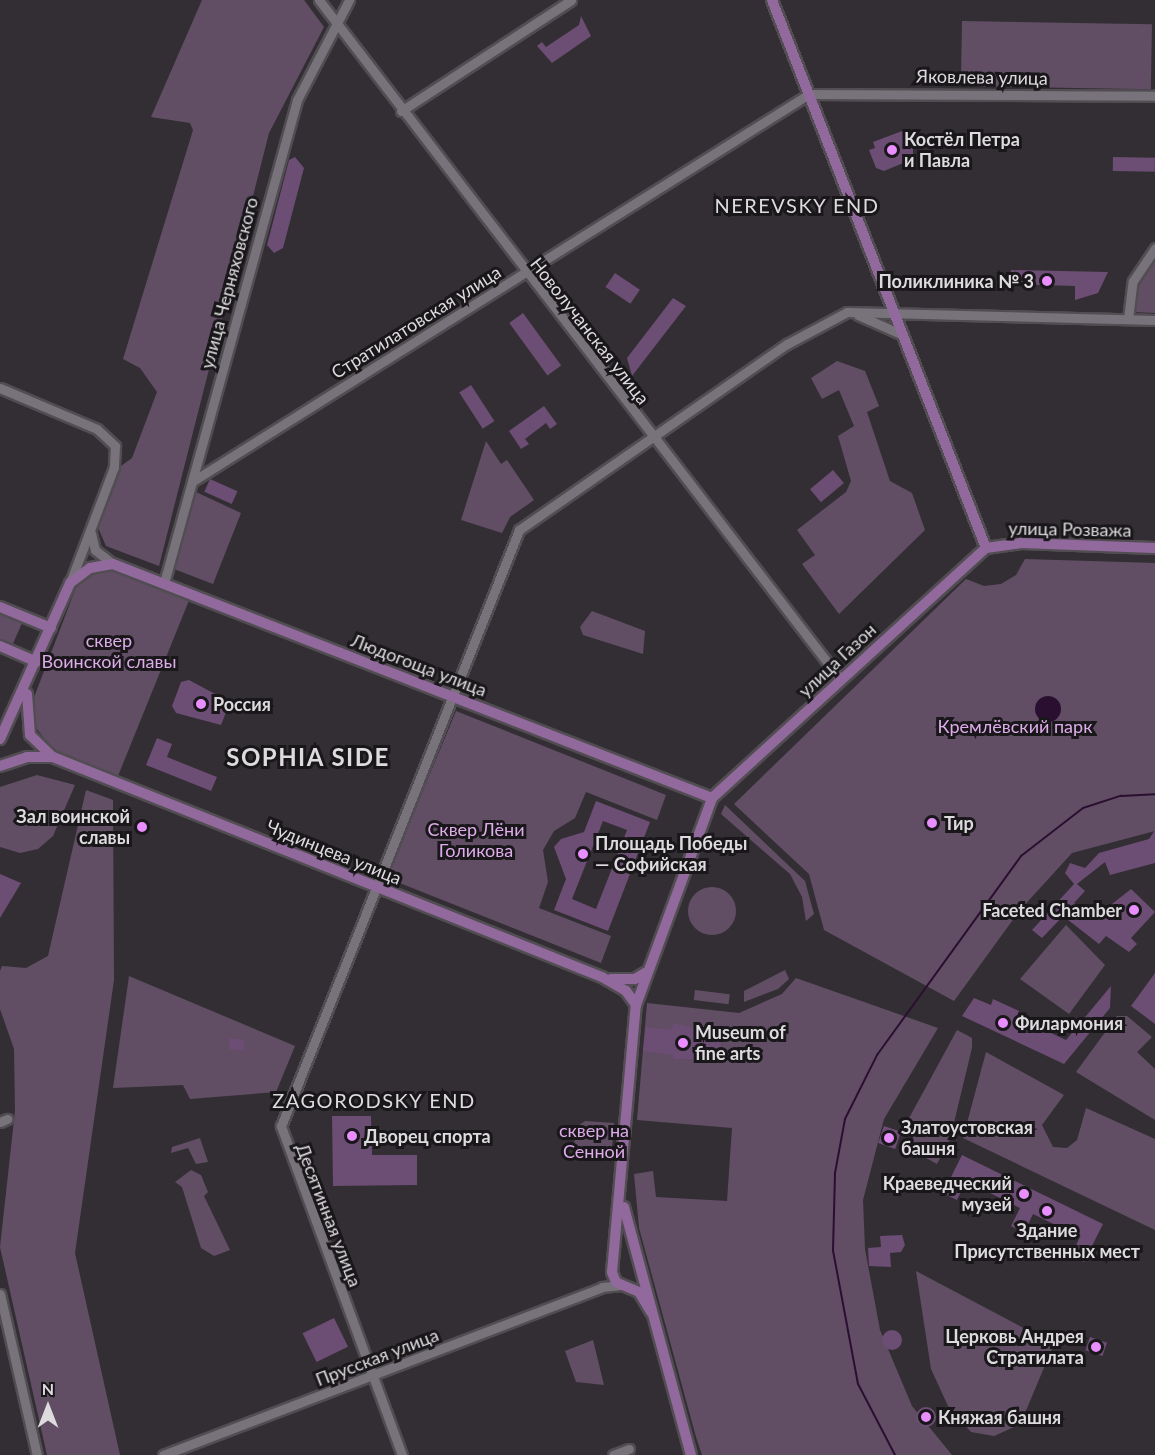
<!DOCTYPE html>
<html>
<head>
<meta charset="utf-8">
<style>
  body { margin:0 }
  #map { position:relative; width:1155px; height:1455px; overflow:hidden; background:#332e34; font-family:Lato,sans-serif }
  div>[style] { position:absolute }
  [style*='--x'] { left:calc(var(--x)*1px); top:calc(var(--y)*1px); width:calc(var(--w)*1px); rotate:calc(var(--a)*1deg) }
  .green>* { inset:0; background:#614e65; transform-origin:0 0 }
  .round { border-radius:50% }
  .water>* { inset:0; background:#2b0f31 }
  .stream>* { height:2px; margin:-1px; padding:0 1px; transform-origin:1px; border-radius:1px; background:#2b0f31 }
  .building>* { inset:0; background:#6c4d73; transform-origin:0 0 }
  .roads { filter:drop-shadow(2px 0 #514d52) drop-shadow(-2px 0 #514d52) drop-shadow(0 2px #514d52) drop-shadow(0 -2px #514d52) }
  .minor>* { height:9px; margin:-4.5px; padding:0 4.5px; transform-origin:4.5px; border-radius:4.5px; background:#78737a }
  .major>* { height:10px; margin:-5px; padding:0 5px; transform-origin:5px; border-radius:5px; background:#92699c }
  .dots>* { width:16px; height:16px; translate:-50% -50%; box-sizing:border-box; border:3px solid #19171a; border-radius:50% }
  span { translate:-50% -50%; white-space:nowrap; text-align:center; line-height:1.15; -webkit-text-stroke:6px #19171a; paint-order:stroke }
  .street-label { font-size:18px; color:#dedbdf }
  .poi-label { font-size:18px; color:#dedbdf; font-weight:700 }
  .left { translate:0 -50%; text-align:left }
  .right { translate:-100% -50%; text-align:right }
  .park-label { font-size:18px; color:#deacea }
  .neighbourhood-label { font-size:20px; color:#dedbdf; letter-spacing:1.5px }
  .district-label { font-size:24px; color:#dedbdf; font-weight:700; letter-spacing:1.5px }
  .north { position:absolute; left:18px; top:1377px; width:60px; height:60px; -webkit-text-stroke:4px #19171a; paint-order:stroke; rotate:0deg; font-size:16px; font-weight:700; line-height:24px; text-align:center; color:#dedbdf }
  .north::after { content:''; display:block; margin:auto; width:21px; height:27px; background:#dedbdf; clip-path:polygon(50% 0,100% 100%,50% 72%,0 100%) }
</style>
</head>
<body>
<div id="map">
  <div class="green">
    <i style="clip-path:polygon(202px 0,304px 0,324px 27px,269px 133px,159px 566px,106px 546px,96px 523px,117px 469px,132px 458px,157px 392px,140px 368px,123px 359px,193px 130px,190px 123px,151px 117px)"></i>
    <i style="left:962px;top:21px;width:190px;height:65px;rotate:1deg"></i>
    <i style="clip-path:polygon(1155px 256px,1155px 313px,1133px 312px,1139px 282px)"></i>
    <i style="clip-path:polygon(837px 361px,865px 371px,879px 406px,867px 412px,890px 481px,912px 493px,925px 530px,839px 614px,802px 564px,815px 555px,797px 530px,846px 492px,851px 481px,838px 436px,854px 426px,839px 390px,822px 399px,811px 378px)"></i>
    <i style="clip-path:polygon(486px 441px,501px 464px,507px 460px,534px 500px,510px 517px,502px 533px,461px 520px)"></i>
    <i style="clip-path:polygon(196px 492px,241px 513px,213px 584px,174px 569px)"></i>
    <i style="clip-path:polygon(1025px 559px,1155px 563px,1155px 831px,1072px 853px,1020px 910px,954px 1001px,824px 930px,809px 874px,734px 804px,966px 579px,984px 586px,1001px 584px,1016px 575px)"></i>
    <i style="clip-path:polygon(115px 569px,190px 598px,118px 776px,53px 749px,36px 728px,33px 700px,77px 585px,92px 573px)"></i>
    <i style="clip-path:polygon(0 611px,23px 621px,11px 648px,0 643px)"></i>
    <i style="clip-path:polygon(592px 611px,645px 631px,643px 654px,583px 635px,580px 627px)"></i>
    <i style="clip-path:polygon(456px 711px,666px 795px,657px 820px,586px 792px,575px 818px,554px 831px,543px 850px,548px 882px,539px 908px,611px 936px,601px 963px,387px 878px)"></i>
    <i style="clip-path:polygon(37px 775px,75px 785px,53px 836px,38px 849px,20px 853px,0 847px,0 787px)"></i>
    <i style="clip-path:polygon(86px 790px,113px 800px,114px 980px,75px 1253px,120px 1455px,47px 1455px,0 1247px,15px 1111px,14px 1049px,0 1009px,0 971px,2px 966px,26px 968px,48px 956px)"></i>
    <i style="clip-path:polygon(725px 805px,805px 881px,814px 914px,806px 921px,802px 897px,790px 874px,721px 814px)"></i>
    <i class="round" style="left:688px;top:887px;width:48px;height:48px"></i>
    <i style="clip-path:polygon(1066px 925px,1105px 965px,1069px 1014px,1020px 979px)"></i>
    <i style="clip-path:polygon(785px 970px,789px 979px,778px 989px,744px 1002px,744px 991px)"></i>
    <i style="clip-path:polygon(129px 976px,295px 1046px,276px 1092px,190px 1099px,183px 1085px,113px 1088px)"></i>
    <i style="clip-path:polygon(796px 978px,938px 1028px,884px 1119px,863px 1200px,865px 1249px,880px 1330px,912px 1406px,952px 1455px,702px 1455px,696px 1437px,639px 1228px,634px 1174px,653px 1171px,656px 1197px,727px 1201px,732px 1128px,637px 1120px,647px 1003px,739px 1013px,782px 994px)"></i>
    <i style="left:695px;top:990px;width:35px;height:10px;rotate:7deg"></i>
    <i style="clip-path:polygon(1117px 1016px,1127px 1016px,1152px 1037px,1137px 1052px,1155px 1069px,1155px 1120px,1076px 1072px)"></i>
    <i style="clip-path:polygon(957px 1030px,972px 1038px,972px 1048px,950px 1139px,937px 1164px,917px 1153px,913px 1138px,902px 1131px)"></i>
    <i style="clip-path:polygon(986px 1052px,1064px 1095px,1042px 1125px,1053px 1147px,1067px 1148px,1077px 1140px,1086px 1108px,1155px 1139px,1155px 1230px,963px 1138px)"></i>
    <i style="clip-path:polygon(585px 1121px,614px 1123px,611px 1160px,581px 1158px,574px 1150px,575px 1128px)"></i>
    <i style="clip-path:polygon(200px 1138px,208px 1162px,196px 1164px,188px 1148px,171px 1153px,172px 1147px)"></i>
    <i style="clip-path:polygon(191px 1170px,201px 1175px,208px 1192px,204px 1196px,230px 1250px,214px 1256px,201px 1248px,182px 1187px,175px 1182px)"></i>
    <i style="clip-path:polygon(916px 1271px,1054px 1344px,1022px 1420px,1014px 1427px,994px 1436px,971px 1432px,948px 1406px,931px 1369px)"></i>
    <i style="clip-path:polygon(593px 1340px,604px 1385px,576px 1382px,565px 1351px)"></i>
  </div>
  <div class="water">
    <i class="round" style="left:1035px;top:696px;width:26px;height:26px"></i>
  </div>
  <div class="stream">
    <i style="--x:895;--y:1455;--w:80;--a:-117.5"></i>
    <i style="--x:858;--y:1384;--w:136;--a:-100.6"></i>
    <i style="--x:833;--y:1250;--w:77;--a:-88.5"></i>
    <i style="--x:835;--y:1173;--w:55;--a:-79.5"></i>
    <i style="--x:845;--y:1119;--w:72;--a:-63.4"></i>
    <i style="--x:877;--y:1055;--w:246;--a:-54.1"></i>
    <i style="--x:1021;--y:856;--w:78;--a:-37.7"></i>
    <i style="--x:1083;--y:808;--w:40;--a:-18"></i>
    <i style="--x:1121;--y:796;--w:34;--a:-3"></i>
  </div>
  <div class="building">
    <i style="clip-path:polygon(581px 16px,591px 36px,552px 63px,537px 46px,542px 42px,546px 47px,579px 25px)"></i>
    <i style="clip-path:polygon(902px 131px,913px 138px,913px 159px,884px 171px,876px 168px,869px 150px,875px 148px,873px 142px)"></i>
    <i style="clip-path:polygon(295px 157px,304px 168px,283px 248px,274px 253px,267px 245px,289px 160px)"></i>
    <i style="left:1113px;top:157px;width:42px;height:14px;rotate:1deg"></i>
    <i style="clip-path:polygon(1011px 270px,1108px 272px,1098px 293px,1075px 300px,1075px 286px,1010px 284px)"></i>
    <i style="left:615px;top:273px;width:30px;height:17px;rotate:34deg"></i>
    <i style="clip-path:polygon(673px 298px,686px 306px,632px 376px,627px 358px)"></i>
    <i style="left:523px;top:313px;width:65px;height:17px;rotate:54deg"></i>
    <i style="left:471px;top:385px;width:43px;height:14px;rotate:57deg"></i>
    <i style="clip-path:polygon(544px 406px,557px 424px,550px 429px,546px 423px,525px 439px,529px 444px,521px 449px,509px 431px)"></i>
    <i style="left:833px;top:470px;width:17px;height:30px;rotate:50deg"></i>
    <i style="left:210px;top:479px;width:30px;height:14px;rotate:24deg"></i>
    <i style="clip-path:polygon(189px 680px,230px 702px,221px 725px,176px 713px,172px 706px,181px 682px)"></i>
    <i style="clip-path:polygon(157px 738px,172px 744px,167px 757px,217px 777px,211px 791px,146px 765px)"></i>
    <i style="clip-path:polygon(evenodd,596px 801px,650px 822px,608px 931px,554px 910px,566px 879px,554px 847px,561px 839px,584px 832px,596px 801px,603px 821px,627px 830px,596px 909px,572px 899px,603px 821px)"></i>
    <i style="clip-path:polygon(1155px 830px,1155px 863px,1110px 875px,1105px 862px,1077px 884px,1085px 891px,1074px 903px,1093px 919px,1131px 889px,1155px 912px,1131px 938px,1137px 944px,1129px 952px,1106px 936px,1099px 944px,1063px 916px,1042px 938px,1032px 930px,1074px 884px,1065px 873px,1070px 863px,1085px 868px,1099px 853px,1149px 839px)"></i>
    <i style="clip-path:polygon(0 874px,21px 883px,0 918px)"></i>
    <i style="clip-path:polygon(1155px 973px,1155px 1024px,1131px 1006px)"></i>
    <i style="clip-path:polygon(1111px 986px,1110px 1008px,1064px 1064px,962px 1016px,974px 998px,991px 1005px,993px 999px,1019px 1011px,1017px 1017px,1066px 1040px)"></i>
    <i style="clip-path:polygon(673px 1023px,722px 1035px,719px 1059px,673px 1059px,673px 1055px,643px 1051px,646px 1027px,672px 1030px)"></i>
    <i style="left:230px;top:1038px;width:15px;height:11px;rotate:8deg"></i>
    <i style="clip-path:polygon(332px 1116px,371px 1116px,372px 1155px,417px 1155px,417px 1185px,333px 1186px)"></i>
    <i style="left:884px;top:1126px;width:18px;height:18px;rotate:19deg"></i>
    <i style="clip-path:polygon(962px 1155px,1103px 1224px,1084px 1262px,1071px 1255px,1080px 1237px,1033px 1214px,1024px 1233px,1011px 1226px,1020px 1208px,966px 1181px,957px 1200px,943px 1193px)"></i>
    <i style="clip-path:polygon(902px 1235px,905px 1245px,901px 1252px,890px 1253px,891px 1267px,869px 1266px,868px 1248px,881px 1247px,880px 1236px)"></i>
    <i style="left:334px;top:1318px;width:32px;height:35px;rotate:64deg"></i>
    <i class="round" style="left:882px;top:1330px;width:20px;height:20px"></i>
    <i style="left:1090px;top:1337px;width:18px;height:14px;rotate:19deg"></i>
    <i class="round" style="left:916px;top:1407px;width:20px;height:20px"></i>
  </div>
  <div class="roads">
    <div class="minor">
      <i style="--x:319;--y:0;--w:856;--a:52.5"></i>
      <i style="--x:401;--y:111;--w:203;--a:-33.1"></i>
      <i style="--x:858;--y:315;--w:49;--a:24"></i>
      <i style="--x:1128;--y:319;--w:38;--a:-83"></i>
      <i style="--x:1133;--y:281;--w:40;--a:-56"></i>
      <i style="--x:0;--y:388;--w:105;--a:22.9"></i>
      <i style="--x:97;--y:429;--w:25;--a:43"></i>
      <i style="--x:115;--y:446;--w:21;--a:93"></i>
      <i style="--x:114;--y:467;--w:124;--a:110.8"></i>
      <i style="--x:193;--y:481;--w:727;--a:-32.14"></i>
      <i style="--x:809;--y:94;--w:346;--a:0.3"></i>
      <i style="--x:91;--y:533;--w:17;--a:77"></i>
      <i style="--x:95;--y:550;--w:23;--a:38"></i>
      <i style="--x:164;--y:583;--w:501;--a:-74.6"></i>
      <i style="--x:297;--y:100;--w:113;--a:-62.5"></i>
      <i style="--x:0;--y:1122;--w:8;--a:-23"></i>
      <i style="--x:0;--y:1294;--w:165;--a:77.1"></i>
      <i style="--x:163;--y:1455;--w:470;--a:-20.9"></i>
      <i style="--x:602;--y:1287;--w:19;--a:-6"></i>
      <i style="--x:402;--y:1455;--w:351;--a:-110.2"></i>
      <i style="--x:281;--y:1126;--w:642;--a:-68.23"></i>
      <i style="--x:519;--y:530;--w:326;--a:-34.8"></i>
      <i style="--x:787;--y:344;--w:68;--a:-28.1"></i>
      <i style="--x:847;--y:312;--w:308;--a:1.5"></i>
      <i style="--x:613;--y:1455;--w:17;--a:-21"></i>
    </div>
    <div class="major">
      <i style="--x:772;--y:0;--w:588;--a:68.67"></i>
      <i style="--x:0;--y:607;--w:55;--a:22.4"></i>
      <i style="--x:0;--y:646;--w:40;--a:23.4"></i>
      <i style="--x:27;--y:694;--w:41;--a:85.8"></i>
      <i style="--x:30;--y:735;--w:32;--a:44"></i>
      <i style="--x:53;--y:757;--w:591;--a:21.84"></i>
      <i style="--x:602;--y:977;--w:28;--a:30"></i>
      <i style="--x:626;--y:991;--w:17;--a:54"></i>
      <i style="--x:0;--y:739;--w:171;--a:-65.8"></i>
      <i style="--x:70;--y:583;--w:25;--a:-37"></i>
      <i style="--x:90;--y:568;--w:23;--a:-10"></i>
      <i style="--x:113;--y:564;--w:643;--a:21.34"></i>
      <i style="--x:0;--y:766;--w:28;--a:-18"></i>
      <i style="--x:27;--y:757;--w:26;--a:0"></i>
      <i style="--x:611;--y:979;--w:24;--a:0"></i>
      <i style="--x:635;--y:979;--w:12;--a:-31"></i>
      <i style="--x:624;--y:1207;--w:257;--a:74.9"></i>
      <i style="--x:651;--y:1312;--w:23;--a:-121"></i>
      <i style="--x:639;--y:1292;--w:25;--a:-157"></i>
      <i style="--x:616;--y:1282;--w:11;--a:-112"></i>
      <i style="--x:612;--y:1272;--w:268;--a:-84.9"></i>
      <i style="--x:636;--y:1005;--w:221;--a:-69.8"></i>
      <i style="--x:712;--y:798;--w:371;--a:-42.4"></i>
      <i style="--x:986;--y:548;--w:34;--a:-8"></i>
      <i style="--x:1020;--y:543;--w:135;--a:2.1"></i>
    </div>
  </div>
  <div class="dots">
    <i style="left:892px;top:150px;background:#e98efe"></i>
    <i style="left:1047px;top:281px;background:#e98efe"></i>
    <i style="left:201px;top:704px;background:#e98efe"></i>
    <i style="left:932px;top:823px;background:#e98efe"></i>
    <i style="left:142px;top:827px;background:#e98efe"></i>
    <i style="left:583px;top:854px;background:#e98efe"></i>
    <i style="left:1134px;top:910px;background:#e98efe"></i>
    <i style="left:1003px;top:1023px;background:#e98efe"></i>
    <i style="left:683px;top:1043px;background:#e98efe"></i>
    <i style="left:352px;top:1136px;background:#e98efe"></i>
    <i style="left:889px;top:1138px;background:#e98efe"></i>
    <i style="left:1024px;top:1194px;background:#e98efe"></i>
    <i style="left:1047px;top:1211px;background:#e98efe"></i>
    <i style="left:1096px;top:1347px;background:#e98efe"></i>
    <i style="left:926px;top:1417px;background:#e98efe"></i>
  </div>
  <div class="street-label">
    <span style="left:982px;top:77px;rotate:1deg">Яковлева улица</span>
    <span style="left:229px;top:283px;rotate:-75deg">улица Черняховского</span>
    <span style="left:416px;top:322px;rotate:-32deg">Стратилатовская улица</span>
    <span style="left:590px;top:331px;rotate:52deg">Новолучанская улица</span>
    <span style="left:1070px;top:529px;rotate:1deg">улица Розважа</span>
    <span style="left:837px;top:660px;rotate:-43deg">улица Газон</span>
    <span style="left:419px;top:665px;rotate:21deg">Людогоща улица</span>
    <span style="left:334px;top:852px;rotate:22deg">Чудинцева улица</span>
    <span style="left:329px;top:1215px;rotate:69deg">Десятинная улица</span>
    <span style="left:377px;top:1357px;rotate:-21deg">Прусская улица</span>
  </div>
  <div class="poi-label">
    <span class="left" style="left:904px;top:150px">Костёл Петра<br>и Павла</span>
    <span class="right" style="left:1034px;top:281px">Поликлиника № 3</span>
    <span class="left" style="left:213px;top:704px">Россия</span>
    <span class="right" style="left:130px;top:827px">Зал воинской<br>славы</span>
    <span class="left" style="left:944px;top:823px">Тир</span>
    <span class="left" style="left:595px;top:854px">Площадь Победы<br>— Софийская</span>
    <span class="right" style="left:1122px;top:910px">Faceted Chamber</span>
    <span class="left" style="left:1015px;top:1023px">Филармония</span>
    <span class="left" style="left:695px;top:1043px">Museum of<br>fine arts</span>
    <span class="left" style="left:901px;top:1138px">Златоустовская<br>башня</span>
    <span class="left" style="left:364px;top:1136px">Дворец спорта</span>
    <span class="right" style="left:1012px;top:1194px">Краеведческий<br>музей</span>
    <span style="left:1047px;top:1241px">Здание<br>Присутственных мест</span>
    <span class="right" style="left:1084px;top:1347px">Церковь Андрея<br>Стратилата</span>
    <span class="left" style="left:938px;top:1417px">Княжая башня</span>
  </div>
  <div class="park-label">
    <span style="left:109px;top:651px">сквер<br>Воинской славы</span>
    <span style="left:1015px;top:726px">Кремлёвский парк</span>
    <span style="left:476px;top:840px">Сквер Лёни<br>Голикова</span>
    <span style="left:594px;top:1141px">сквер на<br>Сенной</span>
  </div>
  <div class="neighbourhood-label">
    <span style="left:797px;top:205px">NEREVSKY END</span>
    <span style="left:374px;top:1100px">ZAGORODSKY END</span>
  </div>
  <div class="district-label">
    <span style="left:308px;top:757px">SOPHIA SIDE</span>
  </div>
  <div class="north">N</div>
</div>
</body>
</html>
